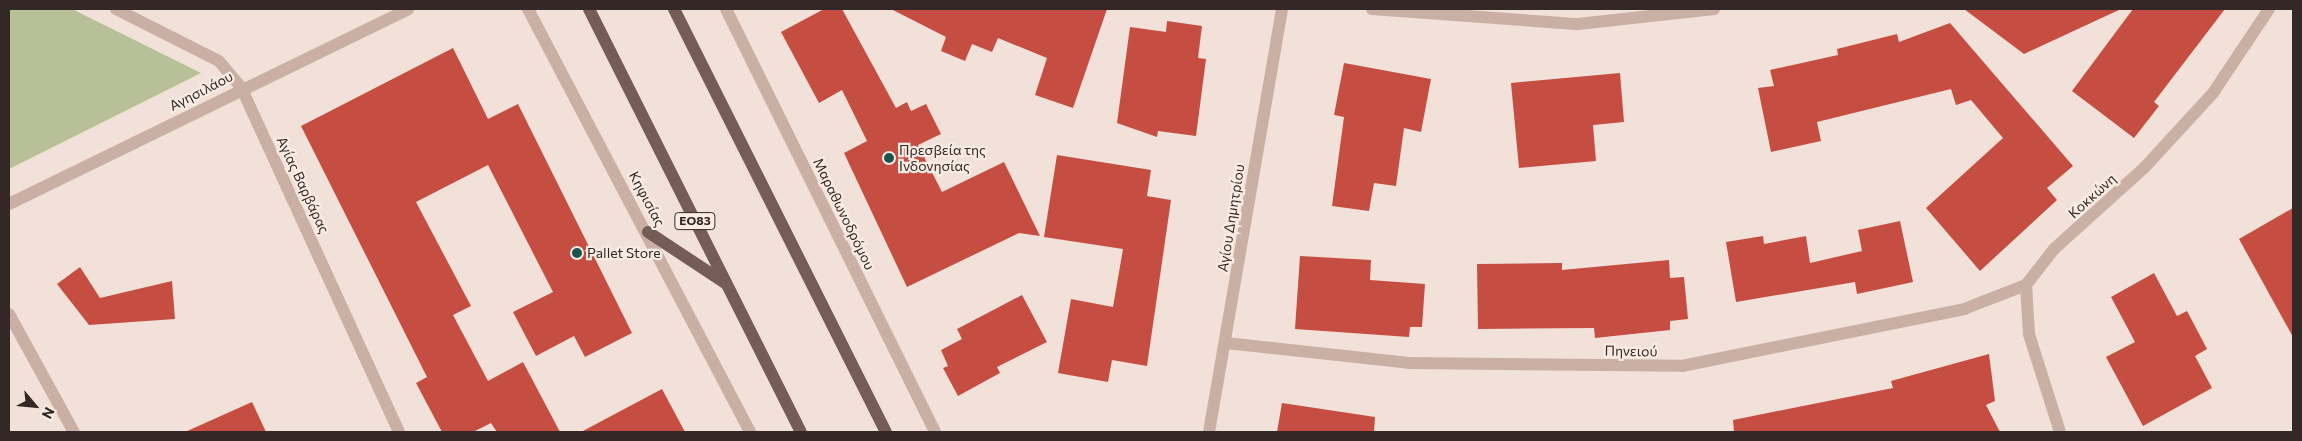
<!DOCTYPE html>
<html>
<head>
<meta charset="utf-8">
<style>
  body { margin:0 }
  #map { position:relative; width:2302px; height:441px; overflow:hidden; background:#f1e1d8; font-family:Commissioner,sans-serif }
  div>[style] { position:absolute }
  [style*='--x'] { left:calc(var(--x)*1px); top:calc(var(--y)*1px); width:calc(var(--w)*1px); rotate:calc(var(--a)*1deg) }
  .green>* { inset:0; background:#b8c098 }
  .building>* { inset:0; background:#c64d41 }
  .pedestrian>* { height:12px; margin:-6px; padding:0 6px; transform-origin:6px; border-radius:6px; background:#c9afa4 }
  .minor>* { height:12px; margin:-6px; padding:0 6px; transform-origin:6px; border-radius:6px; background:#c9afa4 }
  .tertiary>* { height:12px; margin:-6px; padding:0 6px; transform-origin:6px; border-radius:6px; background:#c9afa4 }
  .primary>* { height:12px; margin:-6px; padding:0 6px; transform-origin:6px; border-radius:6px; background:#765c57 }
  .dots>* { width:14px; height:14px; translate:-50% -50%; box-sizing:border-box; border:2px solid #f9ece4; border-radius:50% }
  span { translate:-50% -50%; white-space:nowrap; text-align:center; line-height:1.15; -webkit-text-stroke:4.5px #f9ece4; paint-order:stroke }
  .shield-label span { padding:1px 4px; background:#f9ece4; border:1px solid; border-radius:4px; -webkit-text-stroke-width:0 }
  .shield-label { font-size:12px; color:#342826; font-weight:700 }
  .street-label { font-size:14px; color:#342826 }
  .poi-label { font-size:14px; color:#342826 }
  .left { translate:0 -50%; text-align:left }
  .frame { position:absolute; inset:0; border:10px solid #342826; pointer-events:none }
  .north { position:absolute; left:10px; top:381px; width:50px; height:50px; -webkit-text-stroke:4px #f9ece4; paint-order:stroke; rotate:118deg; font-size:14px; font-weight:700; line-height:20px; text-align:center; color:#342826 }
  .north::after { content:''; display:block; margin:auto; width:18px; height:22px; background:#342826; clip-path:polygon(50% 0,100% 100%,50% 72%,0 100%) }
</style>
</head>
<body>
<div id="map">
  <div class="green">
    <i style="clip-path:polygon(9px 9px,72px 9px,201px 73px,9px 169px)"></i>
  </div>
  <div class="building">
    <i style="clip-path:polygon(824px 9px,842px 9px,896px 108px,907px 102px,911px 111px,926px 104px,941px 134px,918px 145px,942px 192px,1004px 162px,1040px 236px,1019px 233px,907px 287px,844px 153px,867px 141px,842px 90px,819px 103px,781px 32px)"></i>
    <i style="clip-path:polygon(891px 9px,1107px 9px,1073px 108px,1035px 95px,1047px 58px,998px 38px,992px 52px,972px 44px,965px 61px,941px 51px,946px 37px)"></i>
    <i style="clip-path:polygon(1964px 9px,2121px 9px,2024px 54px)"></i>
    <i style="clip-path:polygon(2133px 9px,2225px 9px,2154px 102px,2159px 106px,2134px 138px,2072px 91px)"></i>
    <i style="clip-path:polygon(1167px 21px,1202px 26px,1198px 58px,1206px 59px,1196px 136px,1158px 131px,1157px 137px,1117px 123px,1130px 27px,1166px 32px)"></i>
    <i style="clip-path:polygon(1950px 23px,2073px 166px,2047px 188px,2057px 200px,1980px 271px,1926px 208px,2003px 138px,1971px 100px,1956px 105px,1951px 89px,1817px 122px,1821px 141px,1771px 152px,1758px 88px,1774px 86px,1770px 70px,1838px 55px,1837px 49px,1897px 34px,1899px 42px)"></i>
    <i style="clip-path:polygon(453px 48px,488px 119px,518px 104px,632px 333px,585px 357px,574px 336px,536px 356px,513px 312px,553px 292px,488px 165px,416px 202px,471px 306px,453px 315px,488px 381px,523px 362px,560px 432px,497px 432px,491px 423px,473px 432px,442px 432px,416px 383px,427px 377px,301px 126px)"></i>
    <i style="clip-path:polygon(1344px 63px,1431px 79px,1421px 132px,1404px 128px,1396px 186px,1374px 183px,1369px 211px,1332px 206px,1344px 117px,1334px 115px)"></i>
    <i style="clip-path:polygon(1620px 73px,1624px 122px,1593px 125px,1596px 161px,1519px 168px,1511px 83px)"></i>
    <i style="clip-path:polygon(1057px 155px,1151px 170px,1147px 196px,1171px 200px,1147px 366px,1112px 360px,1108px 382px,1058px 373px,1071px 299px,1113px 307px,1123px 249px,1044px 237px)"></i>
    <i style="clip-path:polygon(2293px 208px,2293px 337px,2239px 239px)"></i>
    <i style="clip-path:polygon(1900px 221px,1913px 282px,1857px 294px,1855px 282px,1736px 302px,1726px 242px,1763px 236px,1764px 244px,1806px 236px,1810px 263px,1862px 251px,1858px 230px)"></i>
    <i style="clip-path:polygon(1300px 256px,1371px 260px,1370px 280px,1425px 284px,1422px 327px,1410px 327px,1409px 337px,1295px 329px)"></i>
    <i style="clip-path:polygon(1669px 260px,1670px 278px,1684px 277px,1688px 319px,1670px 321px,1670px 330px,1595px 338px,1594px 328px,1478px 329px,1477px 264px,1562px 263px,1562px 270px)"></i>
    <i style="clip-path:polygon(80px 267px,100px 298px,172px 281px,175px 319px,89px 325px,57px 284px)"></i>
    <i style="clip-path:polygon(2154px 273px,2177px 316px,2187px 311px,2207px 349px,2195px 356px,2212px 388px,2143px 426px,2106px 357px,2135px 342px,2111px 297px)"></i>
    <i style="clip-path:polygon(1022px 295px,1047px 342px,997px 367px,1000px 373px,958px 396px,943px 368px,948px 366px,941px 350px,962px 339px,957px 329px)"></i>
    <i style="clip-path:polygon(1989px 354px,1995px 401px,1986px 405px,2000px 432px,1734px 432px,1733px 420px,1893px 388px,1891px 381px)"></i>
    <i style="clip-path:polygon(662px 389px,685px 432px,581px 432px)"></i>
    <i style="clip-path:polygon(252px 402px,266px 432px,185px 432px)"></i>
    <i style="clip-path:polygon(1282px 403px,1375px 417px,1374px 432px,1277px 432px)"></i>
  </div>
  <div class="pedestrian">
    <i style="--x:116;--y:9;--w:115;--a:26.8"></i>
    <i style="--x:219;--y:61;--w:34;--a:50"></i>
  </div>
  <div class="minor">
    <i style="--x:1372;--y:9;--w:207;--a:4.2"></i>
    <i style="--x:1578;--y:24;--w:137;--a:-6.3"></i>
    <i style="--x:241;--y:87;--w:379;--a:65.4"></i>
    <i style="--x:9;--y:204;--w:444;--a:-26"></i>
    <i style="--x:9;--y:314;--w:135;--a:61.2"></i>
    <i style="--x:1226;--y:343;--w:184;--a:6.2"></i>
    <i style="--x:1409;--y:363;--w:273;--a:0.6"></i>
    <i style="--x:1682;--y:366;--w:288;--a:-11.4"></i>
    <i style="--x:1964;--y:309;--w:66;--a:-21.2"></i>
    <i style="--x:2060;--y:432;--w:103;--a:-107.6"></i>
    <i style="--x:2029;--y:334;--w:49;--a:-93.5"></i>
    <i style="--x:2026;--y:285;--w:46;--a:-52.1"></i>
    <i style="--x:2054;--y:249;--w:122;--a:-42"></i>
    <i style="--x:2145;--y:167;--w:100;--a:-47.4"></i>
    <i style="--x:2213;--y:93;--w:101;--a:-56.3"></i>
  </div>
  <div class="tertiary">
    <i style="--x:528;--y:9;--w:478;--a:62.3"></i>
    <i style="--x:726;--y:9;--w:472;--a:63.7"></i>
    <i style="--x:1209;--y:432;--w:429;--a:-80.2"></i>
  </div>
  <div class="primary">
    <i style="--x:589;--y:9;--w:473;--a:63.4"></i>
    <i style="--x:674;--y:9;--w:473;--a:63.4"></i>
    <i style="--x:648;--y:232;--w:92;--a:33.5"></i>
  </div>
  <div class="dots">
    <i style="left:889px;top:158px;background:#1c5550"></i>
    <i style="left:577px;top:253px;background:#1c5550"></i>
  </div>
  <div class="shield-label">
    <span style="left:695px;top:221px">ΕΟ83</span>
  </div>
  <div class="street-label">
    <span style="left:201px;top:91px;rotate:-27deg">Αγησιλάου</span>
    <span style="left:303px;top:185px;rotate:65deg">Αγίας Βαρβάρας</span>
    <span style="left:2092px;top:196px;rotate:-42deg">Κοκκώνη</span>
    <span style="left:647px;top:199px;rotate:62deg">Κηφισίας</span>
    <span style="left:844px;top:214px;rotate:64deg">Μαραθωνοδρόμου</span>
    <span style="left:1231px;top:218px;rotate:-81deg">Αγίου Δημητρίου</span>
    <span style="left:1631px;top:351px;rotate:1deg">Πηνειού</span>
  </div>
  <div class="poi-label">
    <span class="left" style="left:899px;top:158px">Πρεσβεία της<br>Ινδονησίας</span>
    <span class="left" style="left:587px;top:253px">Pallet Store</span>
  </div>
  <div class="frame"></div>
  <div class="north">N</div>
</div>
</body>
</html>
